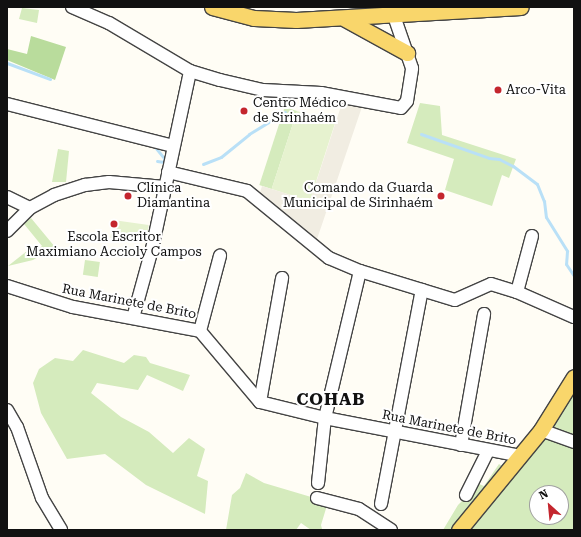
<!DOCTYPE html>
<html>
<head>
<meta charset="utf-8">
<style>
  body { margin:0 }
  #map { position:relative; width:581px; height:537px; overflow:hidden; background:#fffdf5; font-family:"Roboto Serif",serif }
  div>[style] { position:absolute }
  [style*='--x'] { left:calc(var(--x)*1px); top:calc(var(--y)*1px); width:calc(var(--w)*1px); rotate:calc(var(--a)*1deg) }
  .green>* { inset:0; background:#d5ebbd; transform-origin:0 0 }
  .forest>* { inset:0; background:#b9dc9c }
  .pitch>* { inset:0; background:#e6f2cf; transform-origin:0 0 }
  .plaza>* { inset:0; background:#f1ede2 }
  .stream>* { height:3px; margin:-1.5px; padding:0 1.5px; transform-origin:1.5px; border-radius:1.5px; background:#b9e0f7 }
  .roads { filter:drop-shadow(1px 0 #444) drop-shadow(-1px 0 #444) drop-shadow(0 1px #444) drop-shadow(0 -1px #444) }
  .minor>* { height:12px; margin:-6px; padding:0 6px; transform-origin:6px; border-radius:6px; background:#fff }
  .major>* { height:15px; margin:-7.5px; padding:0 7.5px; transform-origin:7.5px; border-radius:7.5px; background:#f9d66b }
  .dots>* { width:11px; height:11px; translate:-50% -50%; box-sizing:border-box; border:2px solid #fff; border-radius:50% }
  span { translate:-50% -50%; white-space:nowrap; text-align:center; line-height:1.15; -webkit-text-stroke:4px #fff; paint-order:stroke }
  .poi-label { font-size:13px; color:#111 }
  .left { translate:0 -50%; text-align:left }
  .right { translate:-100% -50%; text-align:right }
  .street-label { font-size:13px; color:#111 }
  .district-label { font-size:17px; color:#111; font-weight:700; letter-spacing:1px }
  .frame { position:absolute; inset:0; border:8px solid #111; pointer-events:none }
  .north { position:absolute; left:529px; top:485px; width:40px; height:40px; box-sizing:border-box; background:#fff; border:1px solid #a0a0a0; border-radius:50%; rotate:333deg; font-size:11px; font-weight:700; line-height:16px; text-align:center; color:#111 }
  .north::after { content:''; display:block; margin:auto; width:14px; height:18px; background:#c4262e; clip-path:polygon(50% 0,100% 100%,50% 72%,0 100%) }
</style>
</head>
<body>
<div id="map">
  <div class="green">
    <i style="clip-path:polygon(22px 8px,39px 10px,37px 23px,19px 19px)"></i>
    <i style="clip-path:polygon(420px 103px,440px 106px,442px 135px,516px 159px,509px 178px,502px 175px,492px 206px,445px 190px,454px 159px,407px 143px)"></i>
    <i style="left:297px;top:111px;width:82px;height:13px;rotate:108deg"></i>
    <i style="clip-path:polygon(58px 149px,69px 151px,66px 182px,52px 182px)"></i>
    <i style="clip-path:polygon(31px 218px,55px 247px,33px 260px,8px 266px,27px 251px,31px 255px,42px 246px,24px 224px)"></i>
    <i style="left:85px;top:260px;width:15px;height:15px;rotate:8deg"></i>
    <i style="clip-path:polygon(83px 350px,124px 363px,134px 355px,146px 357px,150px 363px,190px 375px,183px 391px,147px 375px,138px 390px,97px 383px,91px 393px,121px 417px,149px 432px,173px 453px,189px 438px,205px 449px,197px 476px,208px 481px,205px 514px,146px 485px,105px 454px,67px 459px,41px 413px,33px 383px,39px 369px,55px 358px,73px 361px)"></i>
    <i style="clip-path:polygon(evenodd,574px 383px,574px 530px,458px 530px,574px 383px,537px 493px,561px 493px,561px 517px,537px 517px,537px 493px)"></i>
    <i style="clip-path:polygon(499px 464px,502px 466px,469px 508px,450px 530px,443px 530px,458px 505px,479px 484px,484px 486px)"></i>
    <i style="clip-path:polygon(246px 473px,264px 483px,328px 502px,321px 525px,322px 529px,327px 530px,311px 530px,301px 523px,296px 530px,226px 530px,232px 495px,240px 488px)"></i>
  </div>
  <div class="forest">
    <i style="clip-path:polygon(31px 36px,66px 47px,55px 80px,7px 60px,7px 49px,27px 54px)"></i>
  </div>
  <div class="pitch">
    <i style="left:297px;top:111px;width:40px;height:82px;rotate:18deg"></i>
    <i style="left:113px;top:220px;width:36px;height:18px;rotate:8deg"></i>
  </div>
  <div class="plaza">
    <i style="clip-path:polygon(344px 97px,364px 101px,316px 242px,258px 199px,262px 186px,310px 201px)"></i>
  </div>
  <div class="stream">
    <i style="--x:7;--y:63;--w:46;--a:20.4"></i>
    <i style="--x:421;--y:134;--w:72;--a:19.4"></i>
    <i style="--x:489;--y:158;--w:10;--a:6"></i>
    <i style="--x:499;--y:159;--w:16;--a:27"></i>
    <i style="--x:513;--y:166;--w:30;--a:37"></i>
    <i style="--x:537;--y:184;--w:18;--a:68"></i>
    <i style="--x:544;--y:201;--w:16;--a:83"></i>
    <i style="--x:546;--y:217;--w:40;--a:58"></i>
    <i style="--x:567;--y:251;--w:13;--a:94"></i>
    <i style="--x:566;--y:264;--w:14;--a:56"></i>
    <i style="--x:155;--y:147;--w:14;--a:51"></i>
    <i style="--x:164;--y:158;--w:4;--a:90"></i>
    <i style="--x:164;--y:162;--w:7;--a:-172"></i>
    <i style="--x:203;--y:164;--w:19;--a:-21"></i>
    <i style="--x:221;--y:157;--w:36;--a:-39"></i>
    <i style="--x:249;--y:134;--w:42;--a:-31.4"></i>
  </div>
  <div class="roads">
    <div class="minor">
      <i style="--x:72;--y:7;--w:40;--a:23.4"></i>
      <i style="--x:109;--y:23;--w:94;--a:30.7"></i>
      <i style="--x:190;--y:71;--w:31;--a:17"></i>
      <i style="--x:220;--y:80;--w:44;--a:13.1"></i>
      <i style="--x:263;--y:90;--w:58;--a:3"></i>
      <i style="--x:321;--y:93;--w:81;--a:10.6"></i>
      <i style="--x:401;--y:108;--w:9;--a:-49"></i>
      <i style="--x:407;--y:101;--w:33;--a:-81"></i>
      <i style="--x:412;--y:68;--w:55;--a:-109.1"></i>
      <i style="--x:7;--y:104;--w:171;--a:14.2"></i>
      <i style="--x:168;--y:172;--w:81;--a:13.5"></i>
      <i style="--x:247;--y:191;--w:106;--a:39.3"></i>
      <i style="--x:329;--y:258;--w:34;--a:23"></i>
      <i style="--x:360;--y:271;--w:99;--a:17"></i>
      <i style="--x:455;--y:300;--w:39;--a:-24"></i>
      <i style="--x:491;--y:284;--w:27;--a:17"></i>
      <i style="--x:517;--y:292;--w:62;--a:23.7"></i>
      <i style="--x:7;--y:197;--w:25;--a:26"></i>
      <i style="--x:7;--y:231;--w:33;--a:-45"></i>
      <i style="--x:30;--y:208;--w:27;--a:-28"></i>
      <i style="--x:54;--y:195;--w:33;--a:-18"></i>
      <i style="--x:85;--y:185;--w:24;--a:-7"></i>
      <i style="--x:109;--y:182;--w:56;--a:5.1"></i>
      <i style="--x:7;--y:286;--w:69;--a:17.7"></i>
      <i style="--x:73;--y:307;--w:129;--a:10.7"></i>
      <i style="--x:200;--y:331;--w:93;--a:49.8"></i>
      <i style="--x:260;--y:402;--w:67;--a:13.8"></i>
      <i style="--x:325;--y:418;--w:199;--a:11"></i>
      <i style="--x:517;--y:292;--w:58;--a:-75"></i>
      <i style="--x:133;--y:318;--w:72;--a:-74.6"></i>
      <i style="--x:152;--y:249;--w:182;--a:-77.9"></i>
      <i style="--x:200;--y:331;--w:78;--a:-75.1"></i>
      <i style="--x:260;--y:402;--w:126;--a:-79.9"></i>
      <i style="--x:7;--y:410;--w:20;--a:60"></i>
      <i style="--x:17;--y:427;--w:75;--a:70.6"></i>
      <i style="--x:42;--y:498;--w:37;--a:59"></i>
      <i style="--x:541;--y:430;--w:35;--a:20"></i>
      <i style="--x:461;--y:445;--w:133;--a:-80"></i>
      <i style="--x:318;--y:483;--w:65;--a:-83.9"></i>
      <i style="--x:325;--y:418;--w:151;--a:-76.6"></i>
      <i style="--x:466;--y:495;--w:49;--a:-63.4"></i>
      <i style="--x:317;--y:498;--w:43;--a:14.7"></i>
      <i style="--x:359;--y:509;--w:38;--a:33"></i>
      <i style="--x:381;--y:504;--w:218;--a:-79.2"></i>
    </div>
    <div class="major">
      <i style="--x:212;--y:7;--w:43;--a:14.7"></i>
      <i style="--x:254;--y:18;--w:42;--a:2.7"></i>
      <i style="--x:296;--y:20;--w:225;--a:-3.3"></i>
      <i style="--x:345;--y:19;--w:71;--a:28.7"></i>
      <i style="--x:459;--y:530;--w:129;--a:-50.6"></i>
      <i style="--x:541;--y:430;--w:62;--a:-58.1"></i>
    </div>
  </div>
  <div class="dots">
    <i style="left:498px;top:90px;background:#c4262e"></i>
    <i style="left:244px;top:111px;background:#c4262e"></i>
    <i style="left:128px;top:196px;background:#c4262e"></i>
    <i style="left:441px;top:196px;background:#c4262e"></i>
    <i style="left:114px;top:224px;background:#c4262e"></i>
  </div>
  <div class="poi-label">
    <span class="left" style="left:506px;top:90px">Arco-Vita</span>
    <span class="left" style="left:253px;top:111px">Centro Médico<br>de Sirinhaém</span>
    <span class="left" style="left:137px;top:196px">Clínica<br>Diamantina</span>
    <span class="right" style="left:433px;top:196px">Comando da Guarda<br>Municipal de Sirinhaém</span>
    <span style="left:114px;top:245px">Escola Escritor<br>Maximiano Accioly Campos</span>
  </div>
  <div class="street-label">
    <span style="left:129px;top:302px;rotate:11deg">Rua Marinete de Brito</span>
    <span style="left:449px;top:428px;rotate:11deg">Rua Marinete de Brito</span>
  </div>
  <div class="district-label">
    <span style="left:331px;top:400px">COHAB</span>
  </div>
  <div class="frame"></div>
  <div class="north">N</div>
</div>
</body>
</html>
